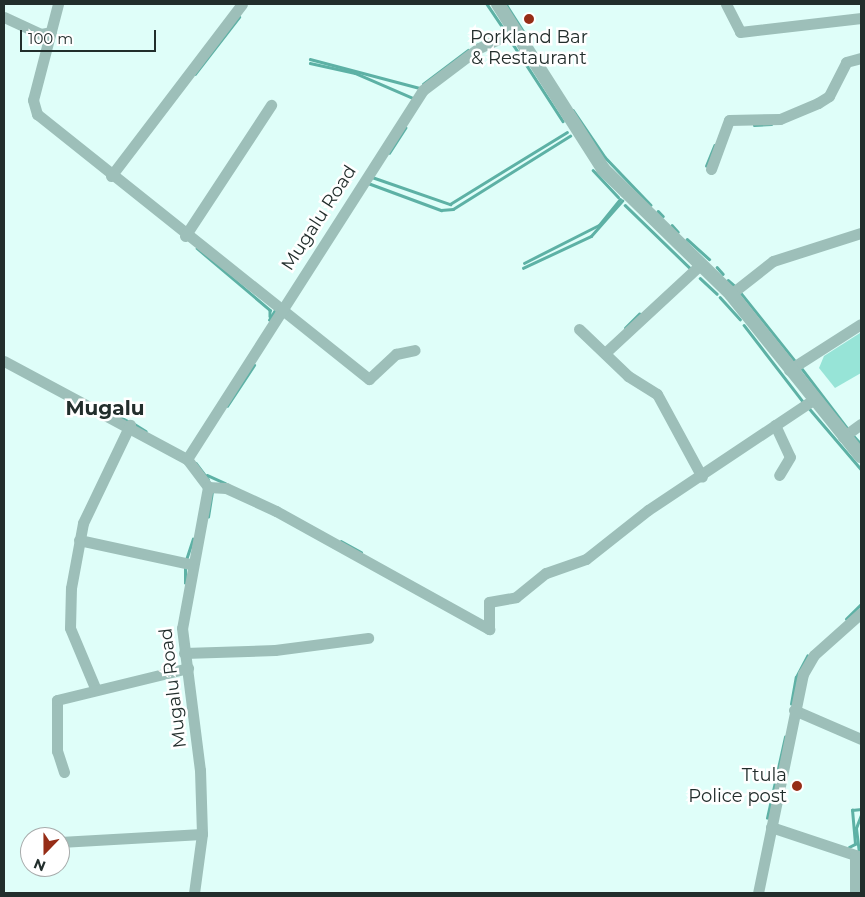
<!DOCTYPE html>
<html>
<head>
<meta charset="utf-8">
<style>
  body { margin:0 }
  #map { position:relative; width:865px; height:897px; overflow:hidden; background:#dffef9; font-family:Montserrat,sans-serif }
  div>[style] { position:absolute }
  [style*='--x'] { left:calc(var(--x)*1px); top:calc(var(--y)*1px); width:calc(var(--w)*1px); rotate:calc(var(--a)*1deg) }
  .green>* { inset:0; background:#97e4d7 }
  .stream>* { height:2.5px; margin:-1.25px; padding:0 1.25px; transform-origin:1.25px; border-radius:1.25px; background:#5db1a5 }
  .minor>* { height:11px; margin:-5.5px; padding:0 5.5px; transform-origin:5.5px; border-radius:5.5px; background:#9dbfb9 }
  .tertiary>* { height:14px; margin:-7px; padding:0 7px; transform-origin:7px; border-radius:7px; background:#9dbfb9 }
  .dots>* { width:14px; height:14px; translate:-50% -50%; box-sizing:border-box; border:2px solid #fff; border-radius:50% }
  span { translate:-50% -50%; white-space:nowrap; text-align:center; line-height:1.15; -webkit-text-stroke:5px #fff; paint-order:stroke }
  .poi-label { font-size:18px; color:#222e2c }
  .right { translate:-100% -50%; text-align:right }
  .street-label { font-size:18px; color:#222e2c }
  .quarter-label { font-size:20px; color:#222e2c; font-weight:700 }
  .frame { position:absolute; inset:0; border:5px solid #222e2c; pointer-events:none }
  .north { position:absolute; left:20px; top:827px; width:50px; height:50px; box-sizing:border-box; background:#fff; border:1px solid #a7abab; border-radius:50%; rotate:202deg; font-size:14px; font-weight:700; line-height:20px; text-align:center; color:#222e2c }
  .north::after { content:''; display:block; margin:auto; width:18px; height:22px; background:#962d17; clip-path:polygon(50% 0,100% 100%,50% 72%,0 100%) }
  .scale { position:absolute; left:20px; top:30px; width:136px; height:22px; box-sizing:border-box; border:2px solid #222e2c; border-top:0; padding-left:6px; font-size:15px; line-height:18px; white-space:nowrap; color:#222e2c; -webkit-text-stroke:4px #fff; paint-order:stroke }
</style>
</head>
<body>
<div id="map">
  <div class="green">
    <i style="clip-path:polygon(860px 333px,861px 373px,835px 388px,819px 368px,824px 356px)"></i>
  </div>
  <div class="stream">
    <i style="--x:487;--y:4;--w:30;--a:56"></i>
    <i style="--x:504;--y:29;--w:6;--a:141"></i>
    <i style="--x:506;--y:4;--w:43;--a:57.4"></i>
    <i style="--x:509;--y:38;--w:99;--a:57"></i>
    <i style="--x:310;--y:59;--w:114;--a:14.8"></i>
    <i style="--x:310;--y:63;--w:46;--a:12.5"></i>
    <i style="--x:355;--y:73;--w:63;--a:23.3"></i>
    <i style="--x:195;--y:74;--w:72;--a:-52.3"></i>
    <i style="--x:423;--y:84;--w:56;--a:-37.1"></i>
    <i style="--x:573;--y:110;--w:57;--a:55.8"></i>
    <i style="--x:605;--y:157;--w:66;--a:46.2"></i>
    <i style="--x:754;--y:125;--w:17;--a:-3"></i>
    <i style="--x:389;--y:153;--w:30;--a:-57"></i>
    <i style="--x:706;--y:166;--w:22;--a:-68"></i>
    <i style="--x:593;--y:170;--w:37;--a:47"></i>
    <i style="--x:372;--y:177;--w:83;--a:19.1"></i>
    <i style="--x:450;--y:204;--w:137;--a:-31.6"></i>
    <i style="--x:368;--y:183;--w:78;--a:20.3"></i>
    <i style="--x:441;--y:210;--w:12;--a:-5"></i>
    <i style="--x:453;--y:209;--w:138;--a:-32"></i>
    <i style="--x:625;--y:205;--w:91;--a:44.1"></i>
    <i style="--x:658;--y:211;--w:7;--a:45"></i>
    <i style="--x:672;--y:225;--w:9;--a:49"></i>
    <i style="--x:687;--y:239;--w:30;--a:42"></i>
    <i style="--x:197;--y:248;--w:96;--a:40.3"></i>
    <i style="--x:270;--y:310;--w:6;--a:90"></i>
    <i style="--x:524;--y:263;--w:84;--a:-26.9"></i>
    <i style="--x:599;--y:225;--w:33;--a:-51"></i>
    <i style="--x:717;--y:267;--w:9;--a:49"></i>
    <i style="--x:523;--y:268;--w:75;--a:-25.2"></i>
    <i style="--x:591;--y:236;--w:47;--a:-48.5"></i>
    <i style="--x:700;--y:278;--w:23;--a:43"></i>
    <i style="--x:728;--y:280;--w:9;--a:41"></i>
    <i style="--x:741;--y:293;--w:88;--a:51.4"></i>
    <i style="--x:720;--y:297;--w:30;--a:48"></i>
    <i style="--x:269;--y:320;--w:12;--a:-59"></i>
    <i style="--x:744;--y:325;--w:98;--a:52.4"></i>
    <i style="--x:625;--y:328;--w:20;--a:-45"></i>
    <i style="--x:800;--y:366;--w:79;--a:52.7"></i>
    <i style="--x:227;--y:406;--w:49;--a:-56.6"></i>
    <i style="--x:809;--y:408;--w:80;--a:49.6"></i>
    <i style="--x:109;--y:411;--w:21;--a:28"></i>
    <i style="--x:133;--y:423;--w:15;--a:32"></i>
    <i style="--x:853;--y:435;--w:12;--a:48"></i>
    <i style="--x:196;--y:463;--w:20;--a:53"></i>
    <i style="--x:207;--y:475;--w:20;--a:24"></i>
    <i style="--x:208;--y:517;--w:24;--a:-81"></i>
    <i style="--x:341;--y:541;--w:23;--a:29"></i>
    <i style="--x:186;--y:560;--w:22;--a:-72"></i>
    <i style="--x:185;--y:583;--w:16;--a:-90"></i>
    <i style="--x:846;--y:619;--w:21;--a:-45"></i>
    <i style="--x:791;--y:704;--w:27;--a:-80"></i>
    <i style="--x:796;--y:677;--w:24;--a:-62"></i>
    <i style="--x:767;--y:818;--w:83;--a:-77.5"></i>
    <i style="--x:849;--y:847;--w:7;--a:-27"></i>
    <i style="--x:855;--y:844;--w:34;--a:-95"></i>
    <i style="--x:852;--y:810;--w:9;--a:-6"></i>
    <i style="--x:859;--y:853;--w:25;--a:-97"></i>
    <i style="--x:856;--y:828;--w:14;--a:-69"></i>
  </div>
  <div class="minor">
    <i style="--x:58;--y:4;--w:99;--a:104.6"></i>
    <i style="--x:33;--y:100;--w:15;--a:74"></i>
    <i style="--x:37;--y:114;--w:425;--a:38.6"></i>
    <i style="--x:369;--y:379;--w:37;--a:-43"></i>
    <i style="--x:396;--y:354;--w:19;--a:-12"></i>
    <i style="--x:726;--y:4;--w:31;--a:63"></i>
    <i style="--x:740;--y:32;--w:122;--a:-6.6"></i>
    <i style="--x:4;--y:17;--w:41;--a:24.7"></i>
    <i style="--x:41;--y:34;--w:10;--a:-11"></i>
    <i style="--x:711;--y:169;--w:52;--a:-69.8"></i>
    <i style="--x:729;--y:120;--w:51;--a:-1.1"></i>
    <i style="--x:780;--y:119;--w:41;--a:-22.8"></i>
    <i style="--x:818;--y:103;--w:13;--a:-32"></i>
    <i style="--x:829;--y:96;--w:38;--a:-63"></i>
    <i style="--x:846;--y:62;--w:16;--a:-15"></i>
    <i style="--x:111;--y:176;--w:216;--a:-52.7"></i>
    <i style="--x:185;--y:236;--w:157;--a:-56.7"></i>
    <i style="--x:731;--y:294;--w:53;--a:-38.2"></i>
    <i style="--x:773;--y:261;--w:92;--a:-17.7"></i>
    <i style="--x:579;--y:329;--w:68;--a:43.8"></i>
    <i style="--x:628;--y:376;--w:34;--a:32"></i>
    <i style="--x:657;--y:394;--w:94;--a:61.5"></i>
    <i style="--x:605;--y:353;--w:131;--a:-42.8"></i>
    <i style="--x:4;--y:361;--w:208;--a:28.2"></i>
    <i style="--x:187;--y:459;--w:35;--a:53"></i>
    <i style="--x:208;--y:487;--w:143;--a:100.4"></i>
    <i style="--x:182;--y:628;--w:143;--a:82.8"></i>
    <i style="--x:200;--y:770;--w:64;--a:88.2"></i>
    <i style="--x:202;--y:834;--w:60;--a:97.7"></i>
    <i style="--x:789;--y:370;--w:85;--a:-32.6"></i>
    <i style="--x:775;--y:425;--w:35;--a:65"></i>
    <i style="--x:790;--y:457;--w:21;--a:121"></i>
    <i style="--x:843;--y:437;--w:22;--a:-36"></i>
    <i style="--x:187;--y:459;--w:438;--a:-57.4"></i>
    <i style="--x:423;--y:90;--w:70;--a:-36.9"></i>
    <i style="--x:479;--y:48;--w:41;--a:-24.7"></i>
    <i style="--x:208;--y:487;--w:18;--a:3"></i>
    <i style="--x:226;--y:488;--w:55;--a:24.7"></i>
    <i style="--x:276;--y:511;--w:244;--a:29"></i>
    <i style="--x:489;--y:629;--w:27;--a:-90"></i>
    <i style="--x:489;--y:602;--w:27;--a:-10"></i>
    <i style="--x:516;--y:597;--w:38;--a:-39"></i>
    <i style="--x:546;--y:573;--w:42;--a:-19.3"></i>
    <i style="--x:586;--y:559;--w:79;--a:-38.3"></i>
    <i style="--x:648;--y:510;--w:198;--a:-33.7"></i>
    <i style="--x:79;--y:540;--w:114;--a:12.2"></i>
    <i style="--x:184;--y:653;--w:91;--a:-1.9"></i>
    <i style="--x:275;--y:650;--w:94;--a:-7.4"></i>
    <i style="--x:96;--y:690;--w:67;--a:-112.8"></i>
    <i style="--x:70;--y:628;--w:40;--a:-88.6"></i>
    <i style="--x:71;--y:588;--w:66;--a:-79.5"></i>
    <i style="--x:83;--y:523;--w:109;--a:-64.4"></i>
    <i style="--x:794;--y:710;--w:73;--a:23.4"></i>
    <i style="--x:64;--y:772;--w:22;--a:-108"></i>
    <i style="--x:57;--y:751;--w:51;--a:-90"></i>
    <i style="--x:57;--y:700;--w:135;--a:-13.7"></i>
    <i style="--x:771;--y:827;--w:95;--a:18.4"></i>
    <i style="--x:60;--y:842;--w:142;--a:-3.2"></i>
    <i style="--x:855;--y:855;--w:38;--a:90"></i>
    <i style="--x:758;--y:893;--w:224;--a:-78.4"></i>
    <i style="--x:803;--y:674;--w:22;--a:-60"></i>
    <i style="--x:814;--y:655;--w:63;--a:-41.8"></i>
  </div>
  <div class="tertiary">
    <i style="--x:498;--y:4;--w:196;--a:57.5"></i>
    <i style="--x:603;--y:169;--w:179;--a:44.3"></i>
    <i style="--x:731;--y:294;--w:208;--a:51.3"></i>
  </div>
  <div class="dots">
    <i style="left:529px;top:19px;background:#962d17"></i>
    <i style="left:797px;top:786px;background:#962d17"></i>
  </div>
  <div class="poi-label">
    <span style="left:529px;top:48px">Porkland Bar<br>&amp; Restaurant</span>
    <span class="right" style="left:787px;top:786px">Ttula<br>Police post</span>
  </div>
  <div class="street-label">
    <span style="left:319px;top:218px;rotate:-57deg">Mugalu Road</span>
    <span style="left:173px;top:688px;rotate:-97deg">Mugalu Road</span>
  </div>
  <div class="quarter-label">
    <span style="left:105px;top:408px">Mugalu</span>
  </div>
  <div class="frame"></div>
  <div class="north">N</div>
  <div class="scale">100 m</div>
</div>
</body>
</html>
